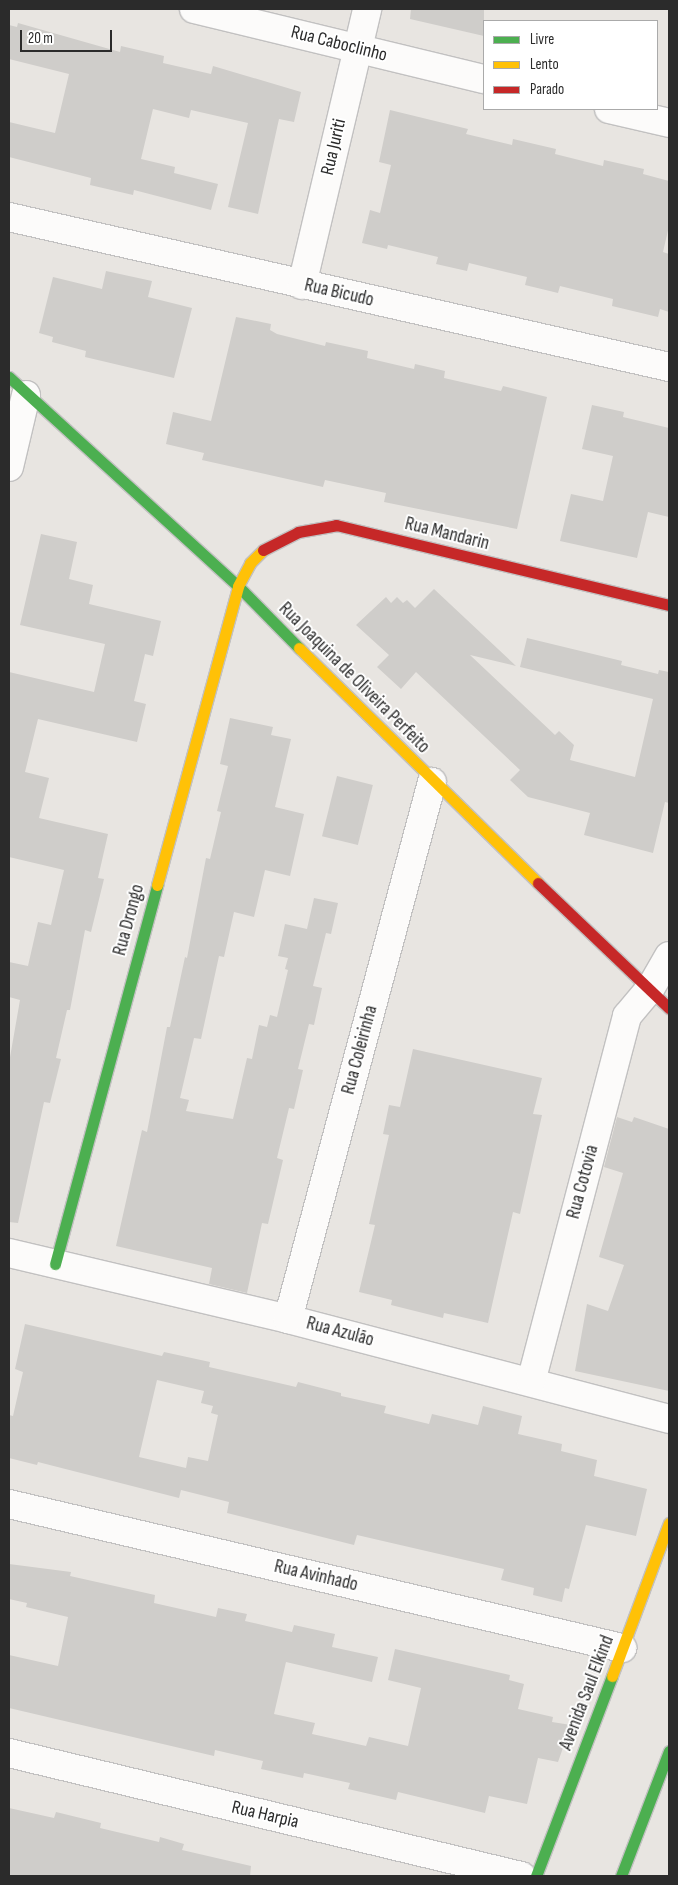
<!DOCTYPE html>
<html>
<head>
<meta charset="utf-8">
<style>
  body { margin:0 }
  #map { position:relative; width:678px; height:1885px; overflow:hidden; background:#e8e5e1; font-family:"Sofia Sans Condensed",sans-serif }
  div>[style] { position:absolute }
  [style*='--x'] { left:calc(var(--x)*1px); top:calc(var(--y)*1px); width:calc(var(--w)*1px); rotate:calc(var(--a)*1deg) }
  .building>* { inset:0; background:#cfcdca; transform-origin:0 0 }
  .roads { filter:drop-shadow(1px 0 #c2c1c1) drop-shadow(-1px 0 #c2c1c1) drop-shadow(0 1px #c2c1c1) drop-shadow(0 -1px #c2c1c1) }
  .street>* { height:28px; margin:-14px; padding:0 14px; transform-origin:14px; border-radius:14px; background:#fcfbfa }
  .fast>* { height:11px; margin:-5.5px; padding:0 5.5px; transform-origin:5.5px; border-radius:5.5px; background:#4caf50 }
  .slow>* { height:11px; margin:-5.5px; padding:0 5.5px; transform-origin:5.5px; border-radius:5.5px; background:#ffc107 }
  .jam>* { height:11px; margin:-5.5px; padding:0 5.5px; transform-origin:5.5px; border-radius:5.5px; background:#c62828 }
  span { translate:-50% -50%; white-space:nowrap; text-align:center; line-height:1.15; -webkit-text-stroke:4px #fff; paint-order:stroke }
  .street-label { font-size:19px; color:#2b2b2b }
  .frame { position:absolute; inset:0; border:10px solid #2b2b2b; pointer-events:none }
  .legend { position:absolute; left:483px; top:20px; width:175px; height:90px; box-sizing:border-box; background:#fff; border:1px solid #aaa; margin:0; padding:6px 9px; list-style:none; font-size:15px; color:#2b2b2b }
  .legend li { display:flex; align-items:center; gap:10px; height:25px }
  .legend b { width:25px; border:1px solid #aaa }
  .scale { position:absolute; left:20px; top:30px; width:92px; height:22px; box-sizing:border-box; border:2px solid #2b2b2b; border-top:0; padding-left:6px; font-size:15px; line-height:18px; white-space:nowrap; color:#2b2b2b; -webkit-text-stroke:4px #fff; paint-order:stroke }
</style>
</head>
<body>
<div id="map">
  <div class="building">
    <i style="clip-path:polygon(411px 9px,484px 9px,484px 36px,410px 19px)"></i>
    <i style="clip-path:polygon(18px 23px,120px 52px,121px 46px,164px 56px,163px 63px,211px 74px,213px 66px,301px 92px,294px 122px,279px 119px,258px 214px,228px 207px,248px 123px,191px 110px,189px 118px,153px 109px,141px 159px,175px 167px,174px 173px,218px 184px,211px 210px,134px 190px,133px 195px,90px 185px,91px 178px,9px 157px,9px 122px,55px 133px,69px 74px,9px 59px,9px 25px,17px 27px)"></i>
    <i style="clip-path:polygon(390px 110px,468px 129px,466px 134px,512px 145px,513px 139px,556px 149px,555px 154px,603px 166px,604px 160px,644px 169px,643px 174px,669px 181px,669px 226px,663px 252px,669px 254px,669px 312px,660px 309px,658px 317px,612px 306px,613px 299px,560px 286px,558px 293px,525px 285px,527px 277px,469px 263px,467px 271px,436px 264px,438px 257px,388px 245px,387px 249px,362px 243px,370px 210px,380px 213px,391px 165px,379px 162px)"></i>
    <i style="clip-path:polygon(106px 271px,152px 281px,148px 297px,192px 308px,174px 378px,85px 357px,86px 351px,52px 342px,53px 337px,39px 333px,53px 277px,102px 289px)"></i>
    <i style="clip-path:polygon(236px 317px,271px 324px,270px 330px,277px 334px,325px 346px,326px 342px,368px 351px,367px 358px,414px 369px,415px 364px,445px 371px,444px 378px,501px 391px,503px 386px,547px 397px,517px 529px,384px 502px,386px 493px,325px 480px,323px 487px,202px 460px,204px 453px,166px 444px,173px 412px,211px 421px)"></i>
    <i style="clip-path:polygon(592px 405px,624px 412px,623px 417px,669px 428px,669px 517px,648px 512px,637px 558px,560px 541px,571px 494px,603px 501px,613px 456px,582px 449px)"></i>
    <i style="clip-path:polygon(41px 534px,77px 542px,69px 579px,93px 585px,89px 604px,161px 621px,153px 656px,145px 654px,134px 701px,146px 704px,137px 742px,38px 719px,25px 772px,49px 778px,39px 818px,108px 834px,98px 878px,104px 879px,91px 932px,85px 930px,70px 1010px,67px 1010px,56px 1058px,61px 1059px,50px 1103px,44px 1102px,18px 1223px,9px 1222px,9px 1063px,20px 1000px,9px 997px,9px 962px,28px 966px,38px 922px,51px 925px,64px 870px,9px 857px,9px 672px,94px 692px,105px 644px,20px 625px)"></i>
    <i style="clip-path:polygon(434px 589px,516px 666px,470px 655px,555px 735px,559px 731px,574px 745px,570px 760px,635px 777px,653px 699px,520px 667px,527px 638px,622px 661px,621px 665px,658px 674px,659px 670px,669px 672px,669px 803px,665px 802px,653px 853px,584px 835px,590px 813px,528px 797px,510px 780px,520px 770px,416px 672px,401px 689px,377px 667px,389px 655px,356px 625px,386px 597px,391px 603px,397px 597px,403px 603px,407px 600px,415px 608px)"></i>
    <i style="clip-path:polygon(230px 718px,273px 727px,271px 735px,291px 739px,275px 807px,304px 814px,290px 876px,265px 870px,254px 917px,234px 912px,224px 957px,219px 956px,201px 1039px,194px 1038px,180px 1098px,189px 1100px,186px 1111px,233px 1119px,247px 1058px,252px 1059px,259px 1025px,267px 1027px,270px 1015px,277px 1017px,288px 970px,285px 969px,288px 958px,278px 956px,285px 924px,307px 929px,314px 898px,338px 903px,331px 934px,326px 933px,313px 986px,322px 988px,314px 1025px,309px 1024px,298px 1069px,303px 1070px,294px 1109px,289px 1108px,277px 1158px,283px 1160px,268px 1224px,262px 1223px,247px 1293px,209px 1284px,212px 1268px,116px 1246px,142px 1130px,147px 1132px,167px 1027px,170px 1027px,185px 957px,187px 958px,206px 858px,210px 859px,221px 812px,217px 811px,228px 766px,220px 764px)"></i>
    <i style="left:337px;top:776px;width:37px;height:62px;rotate:14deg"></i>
    <i style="clip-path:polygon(413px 1049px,542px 1078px,533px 1114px,542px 1115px,520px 1214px,513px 1212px,488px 1323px,444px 1313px,443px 1318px,391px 1305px,392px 1300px,359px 1292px,375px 1225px,369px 1224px,389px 1135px,383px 1134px,389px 1105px,400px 1107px)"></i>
    <i style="clip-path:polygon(617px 1117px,632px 1122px,634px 1117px,669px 1129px,669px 1391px,575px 1371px,587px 1304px,608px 1311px,624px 1265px,599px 1257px,623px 1173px,604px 1167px)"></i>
    <i style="clip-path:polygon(evenodd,25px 1324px,162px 1356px,164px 1352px,210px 1362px,209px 1367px,296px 1387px,298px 1382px,341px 1393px,341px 1396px,386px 1406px,384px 1413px,429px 1424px,432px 1414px,478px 1425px,483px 1406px,522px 1416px,518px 1434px,562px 1444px,561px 1451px,597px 1460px,594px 1476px,647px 1489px,636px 1536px,586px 1525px,569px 1589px,565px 1588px,562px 1602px,533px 1595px,534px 1588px,501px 1580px,504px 1569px,357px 1535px,354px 1545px,227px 1513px,229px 1502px,181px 1490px,179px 1498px,38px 1462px,37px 1465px,9px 1458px,9px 1415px,13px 1416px,23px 1372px,15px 1369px,25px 1324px,157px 1380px,204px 1391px,201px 1403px,213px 1406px,211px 1413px,218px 1415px,208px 1461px,188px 1457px,186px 1468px,139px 1457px,157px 1380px)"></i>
    <i style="clip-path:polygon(9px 1564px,71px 1572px,70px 1576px,155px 1595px,154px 1603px,216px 1617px,218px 1608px,247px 1614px,245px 1621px,292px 1632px,294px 1625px,335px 1634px,332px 1647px,378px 1657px,372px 1682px,286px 1662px,274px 1714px,315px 1723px,312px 1734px,366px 1746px,369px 1737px,408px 1746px,421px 1688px,388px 1680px,395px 1649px,510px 1675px,509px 1680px,524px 1684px,518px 1709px,553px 1717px,552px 1722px,571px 1725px,558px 1762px,538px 1758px,527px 1804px,489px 1796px,485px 1813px,398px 1792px,396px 1800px,348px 1789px,350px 1783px,304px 1773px,303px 1778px,261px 1769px,263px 1761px,215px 1750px,214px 1756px,9px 1708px,9px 1655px,58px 1666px,68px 1617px,26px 1607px,27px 1603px,9px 1599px)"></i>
    <i style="clip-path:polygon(9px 1808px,54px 1818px,56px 1812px,101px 1823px,100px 1828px,159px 1842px,160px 1837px,184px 1844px,182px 1850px,251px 1866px,250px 1876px,9px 1876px)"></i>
  </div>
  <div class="roads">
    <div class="street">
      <i style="--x:194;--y:9;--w:298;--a:13.6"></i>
      <i style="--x:609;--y:109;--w:62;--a:13.1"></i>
      <i style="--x:9;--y:217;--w:677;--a:12.8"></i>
      <i style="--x:302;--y:285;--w:284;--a:-76.7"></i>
      <i style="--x:9;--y:467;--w:74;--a:-76.7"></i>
      <i style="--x:9;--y:1253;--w:287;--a:13.3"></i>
      <i style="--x:288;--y:1319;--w:394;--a:14.7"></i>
      <i style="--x:288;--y:1319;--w:556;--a:-74.99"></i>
      <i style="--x:531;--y:1382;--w:378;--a:-75.3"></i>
      <i style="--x:627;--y:1016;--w:35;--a:-50"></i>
      <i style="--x:650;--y:989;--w:38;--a:-60"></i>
      <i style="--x:9;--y:1504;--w:630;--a:13.22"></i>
      <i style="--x:9;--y:1753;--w:527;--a:13.51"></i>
    </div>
    <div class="fast">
      <i style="--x:9;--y:377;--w:310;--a:42.4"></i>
      <i style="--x:238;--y:586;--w:87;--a:45.5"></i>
      <i style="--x:55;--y:1264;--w:392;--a:-74.9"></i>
      <i style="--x:536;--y:1876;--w:214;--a:-69.2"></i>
      <i style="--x:621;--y:1876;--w:134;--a:-69"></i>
    </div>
    <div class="slow">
      <i style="--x:299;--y:648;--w:335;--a:44.5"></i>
      <i style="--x:157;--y:885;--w:310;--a:-74.8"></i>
      <i style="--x:238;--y:586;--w:26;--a:-62"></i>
      <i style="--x:250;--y:563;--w:18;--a:-45"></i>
      <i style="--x:612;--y:1676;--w:163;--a:-69.6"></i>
    </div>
    <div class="jam">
      <i style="--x:263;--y:550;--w:39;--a:-27"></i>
      <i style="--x:298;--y:532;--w:39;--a:-10"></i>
      <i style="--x:336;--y:525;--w:342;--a:13.5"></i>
      <i style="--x:538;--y:883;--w:181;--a:43.7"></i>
    </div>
  </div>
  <div class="street-label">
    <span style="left:339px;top:44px;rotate:14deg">Rua Caboclinho</span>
    <span style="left:334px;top:147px;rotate:-77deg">Rua Juriti</span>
    <span style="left:339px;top:293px;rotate:13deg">Rua Bicudo</span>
    <span style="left:447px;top:534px;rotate:14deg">Rua Mandarin</span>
    <span style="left:354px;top:678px;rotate:45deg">Rua Joaquina de Oliveira Perfeito</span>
    <span style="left:129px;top:920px;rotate:-75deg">Rua Drongo</span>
    <span style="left:360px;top:1050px;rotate:-75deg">Rua Coleirinha</span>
    <span style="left:583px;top:1182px;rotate:-75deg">Rua Cotovia</span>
    <span style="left:340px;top:1332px;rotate:15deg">Rua Azulão</span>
    <span style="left:316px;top:1576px;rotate:13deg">Rua Avinhado</span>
    <span style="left:587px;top:1693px;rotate:-69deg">Avenida Saul Elkind</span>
    <span style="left:265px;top:1815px;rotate:13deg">Rua Harpia</span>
  </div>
  <div class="frame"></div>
  <ul class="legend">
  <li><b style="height:6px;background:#4caf50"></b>Livre</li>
  <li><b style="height:6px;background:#ffc107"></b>Lento</li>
  <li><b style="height:6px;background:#c62828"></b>Parado</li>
  </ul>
  <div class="scale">20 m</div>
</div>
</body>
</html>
